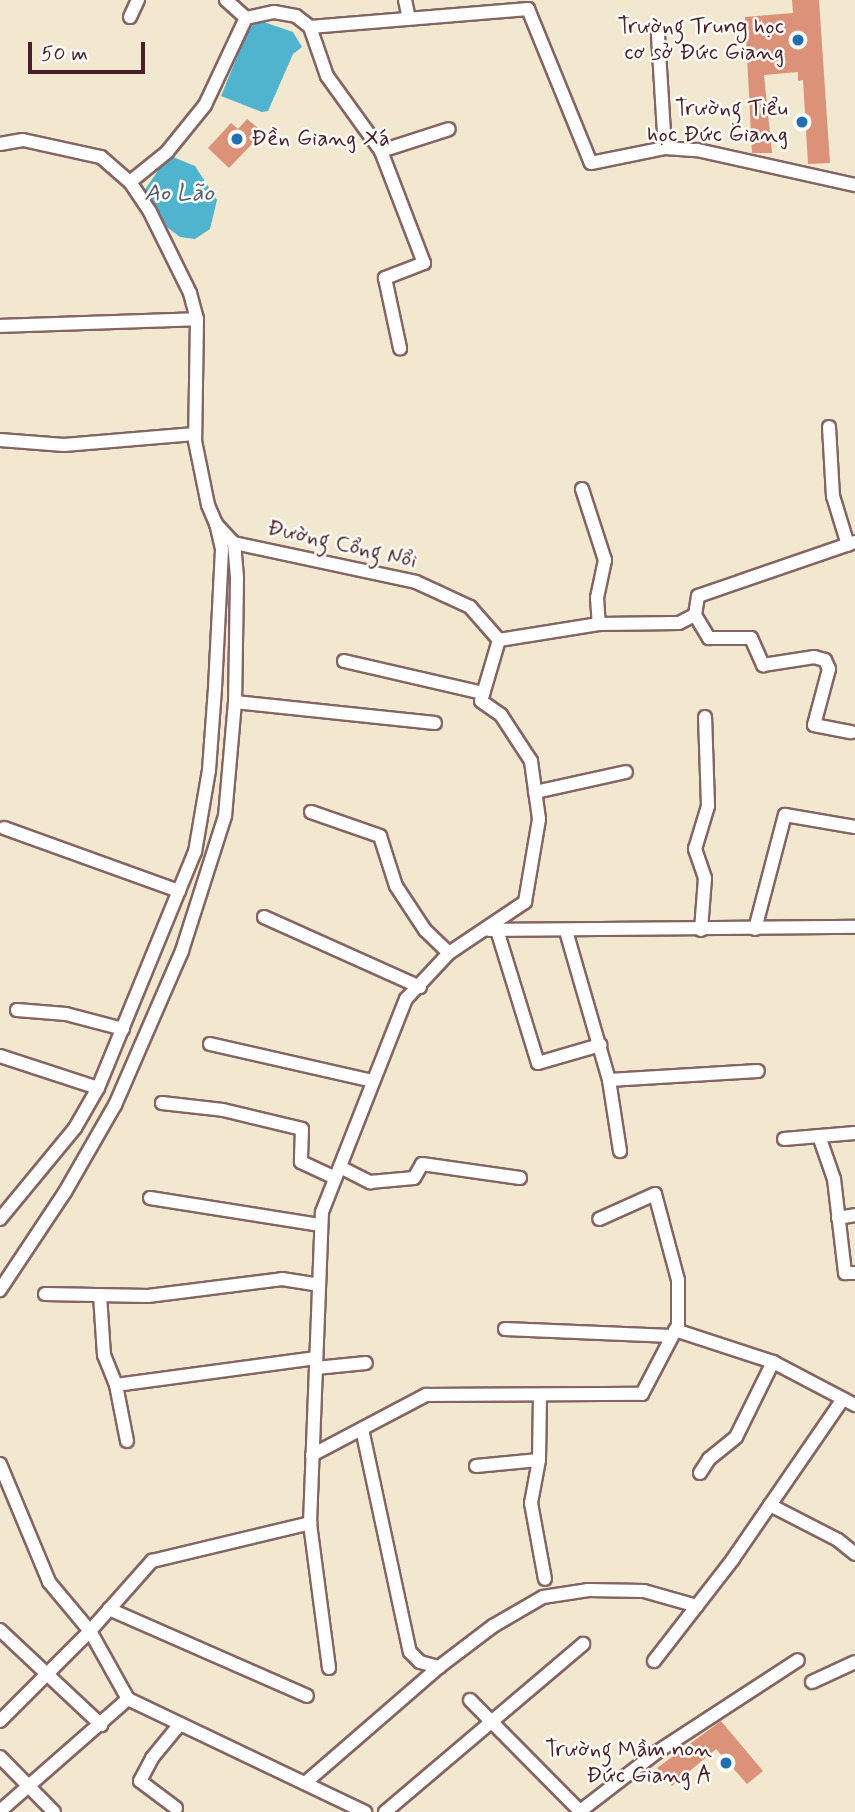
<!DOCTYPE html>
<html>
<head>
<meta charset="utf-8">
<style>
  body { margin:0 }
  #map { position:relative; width:855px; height:1812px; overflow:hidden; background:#f2e8cf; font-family:Mynerve,sans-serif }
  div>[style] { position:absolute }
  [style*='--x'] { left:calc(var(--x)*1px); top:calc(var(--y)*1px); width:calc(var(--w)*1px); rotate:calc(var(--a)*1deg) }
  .water>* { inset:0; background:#50b4cf }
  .building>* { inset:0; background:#db9278 }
  .roads { filter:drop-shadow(2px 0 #856564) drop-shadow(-2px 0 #856564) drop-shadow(0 2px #856564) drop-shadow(0 -2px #856564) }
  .minor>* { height:12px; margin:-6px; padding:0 6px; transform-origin:6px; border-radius:6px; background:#fff }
  .dots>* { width:19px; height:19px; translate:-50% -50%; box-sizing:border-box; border:4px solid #fdfcf7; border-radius:50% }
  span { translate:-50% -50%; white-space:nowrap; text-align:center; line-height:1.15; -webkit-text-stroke:5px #fdfcf7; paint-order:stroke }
  .poi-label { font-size:23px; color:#4a1f2b }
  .right { translate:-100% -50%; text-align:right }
  .left { translate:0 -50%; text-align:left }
  .street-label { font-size:23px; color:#4a1f2b }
  .water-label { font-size:24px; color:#4c5b6d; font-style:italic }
  .scale { position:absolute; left:28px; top:42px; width:117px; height:32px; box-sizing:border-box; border:4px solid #4a1f2b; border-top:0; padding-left:9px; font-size:21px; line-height:24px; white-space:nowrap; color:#4a1f2b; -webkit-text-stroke:5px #fdfcf7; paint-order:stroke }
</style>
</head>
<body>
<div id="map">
  <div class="water">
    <i style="clip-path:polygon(261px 21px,293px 32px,302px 47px,293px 54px,268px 111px,262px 112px,221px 96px,251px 23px)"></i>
    <i style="clip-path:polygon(173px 157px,195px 166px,217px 200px,210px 229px,195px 239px,180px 237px,164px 225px,144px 191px,164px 162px)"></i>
  </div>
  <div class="building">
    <i style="clip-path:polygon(792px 0,819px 0,830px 163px,808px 164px,803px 80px,798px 81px,798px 72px,764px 75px,772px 153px,752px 153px,745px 17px,793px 13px)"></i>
    <i style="clip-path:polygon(247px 119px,258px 128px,249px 138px,254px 142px,229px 168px,208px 148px,231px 123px,238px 129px)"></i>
    <i style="clip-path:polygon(721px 1721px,763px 1771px,747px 1784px,716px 1749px,672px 1786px,657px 1768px)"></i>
  </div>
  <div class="roads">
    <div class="minor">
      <i style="--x:226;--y:0;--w:27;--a:42"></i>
      <i style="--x:405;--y:0;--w:19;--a:78"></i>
      <i style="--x:130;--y:17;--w:19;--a:-65"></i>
      <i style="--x:310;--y:27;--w:52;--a:70.9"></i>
      <i style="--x:327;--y:76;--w:92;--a:54.2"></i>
      <i style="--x:381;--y:151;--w:120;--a:69"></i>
      <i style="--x:424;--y:263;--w:42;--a:159"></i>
      <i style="--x:385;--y:278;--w:72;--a:77.9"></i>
      <i style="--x:658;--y:35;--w:113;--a:86.5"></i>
      <i style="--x:0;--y:144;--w:23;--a:-10"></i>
      <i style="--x:23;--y:140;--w:80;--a:12.3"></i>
      <i style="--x:101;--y:157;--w:38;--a:41"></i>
      <i style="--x:130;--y:182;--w:36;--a:56"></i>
      <i style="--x:150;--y:212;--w:90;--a:63.7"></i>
      <i style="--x:190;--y:293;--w:27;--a:75"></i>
      <i style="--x:197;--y:319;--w:122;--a:90.9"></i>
      <i style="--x:195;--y:441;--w:65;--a:78.5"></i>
      <i style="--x:208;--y:505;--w:21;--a:67"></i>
      <i style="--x:216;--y:524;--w:26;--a:47"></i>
      <i style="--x:234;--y:543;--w:36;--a:85"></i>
      <i style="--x:237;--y:579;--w:123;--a:90.9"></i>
      <i style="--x:235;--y:702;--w:114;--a:95"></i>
      <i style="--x:225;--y:816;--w:142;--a:107.7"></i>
      <i style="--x:182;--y:951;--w:168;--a:113.5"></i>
      <i style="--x:115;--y:1105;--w:100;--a:119.9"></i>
      <i style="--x:65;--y:1192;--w:118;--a:123.6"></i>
      <i style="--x:381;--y:151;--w:71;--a:-17.9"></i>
      <i style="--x:130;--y:182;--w:48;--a:-39"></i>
      <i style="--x:167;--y:152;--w:60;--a:-51"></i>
      <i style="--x:205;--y:105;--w:96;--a:-64.8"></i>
      <i style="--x:246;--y:18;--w:29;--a:-12"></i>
      <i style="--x:274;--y:12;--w:22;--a:10"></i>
      <i style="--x:296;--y:16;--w:18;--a:38"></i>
      <i style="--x:310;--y:27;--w:219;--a:-4.7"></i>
      <i style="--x:528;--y:9;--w:166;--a:67.8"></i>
      <i style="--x:591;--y:163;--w:76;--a:-11.5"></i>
      <i style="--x:665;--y:148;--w:32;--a:4"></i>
      <i style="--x:697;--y:150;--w:162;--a:12.5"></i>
      <i style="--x:0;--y:326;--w:197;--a:-2"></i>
      <i style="--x:829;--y:427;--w:69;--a:86.7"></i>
      <i style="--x:833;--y:496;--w:51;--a:73"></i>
      <i style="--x:0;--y:440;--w:64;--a:4.5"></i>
      <i style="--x:64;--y:445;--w:131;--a:-4.8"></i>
      <i style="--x:582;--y:489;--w:75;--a:72.1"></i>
      <i style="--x:605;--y:560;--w:39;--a:102"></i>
      <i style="--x:597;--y:598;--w:26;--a:86"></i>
      <i style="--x:234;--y:543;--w:186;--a:12.1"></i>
      <i style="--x:416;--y:582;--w:60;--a:24.8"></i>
      <i style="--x:470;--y:607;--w:44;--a:48.7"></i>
      <i style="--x:499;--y:640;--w:101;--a:-9.1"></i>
      <i style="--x:599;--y:624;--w:80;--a:-0.7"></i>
      <i style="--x:679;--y:623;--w:18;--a:-27"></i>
      <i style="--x:695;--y:615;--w:19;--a:-81"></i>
      <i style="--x:698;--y:596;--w:166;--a:-19"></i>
      <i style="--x:695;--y:615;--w:27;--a:59"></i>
      <i style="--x:709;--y:638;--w:42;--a:0"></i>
      <i style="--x:751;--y:638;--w:30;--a:66"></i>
      <i style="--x:763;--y:665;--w:52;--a:-8.9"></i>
      <i style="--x:814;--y:657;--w:11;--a:15"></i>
      <i style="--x:825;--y:660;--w:10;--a:66"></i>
      <i style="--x:829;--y:669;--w:58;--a:105"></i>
      <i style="--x:814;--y:725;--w:38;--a:11"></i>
      <i style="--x:344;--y:661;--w:143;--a:13"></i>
      <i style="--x:235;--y:702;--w:201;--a:6"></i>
      <i style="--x:535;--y:792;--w:93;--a:-12.4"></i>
      <i style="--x:311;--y:812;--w:73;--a:19.2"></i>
      <i style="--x:380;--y:836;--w:52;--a:72.3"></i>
      <i style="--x:396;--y:886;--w:53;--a:56.6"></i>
      <i style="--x:425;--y:930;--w:33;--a:44"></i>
      <i style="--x:4;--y:828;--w:186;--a:19.8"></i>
      <i style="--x:264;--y:917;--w:171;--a:24.2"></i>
      <i style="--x:755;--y:929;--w:118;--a:-75.3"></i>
      <i style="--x:785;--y:815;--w:71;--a:9.7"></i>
      <i style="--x:489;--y:930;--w:366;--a:-0.5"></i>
      <i style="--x:497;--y:930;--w:139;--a:72.9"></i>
      <i style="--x:538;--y:1063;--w:65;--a:-16.2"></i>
      <i style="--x:701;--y:930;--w:52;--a:-85.6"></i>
      <i style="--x:705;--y:878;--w:31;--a:-109"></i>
      <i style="--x:695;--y:849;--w:45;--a:-73.2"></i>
      <i style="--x:708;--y:806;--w:89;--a:-91.9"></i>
      <i style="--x:566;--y:931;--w:155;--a:73.9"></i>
      <i style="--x:609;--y:1080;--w:149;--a:-3.5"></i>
      <i style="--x:17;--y:1010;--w:49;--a:4.7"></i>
      <i style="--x:66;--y:1014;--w:59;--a:14.7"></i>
      <i style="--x:210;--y:1044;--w:167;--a:12.8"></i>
      <i style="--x:0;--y:1056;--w:103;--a:18.1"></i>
      <i style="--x:609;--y:1080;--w:72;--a:81.2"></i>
      <i style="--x:162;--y:1103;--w:61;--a:6.5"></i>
      <i style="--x:223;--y:1110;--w:81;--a:13.5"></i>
      <i style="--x:302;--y:1129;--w:33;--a:92"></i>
      <i style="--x:301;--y:1162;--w:38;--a:25"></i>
      <i style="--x:819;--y:1136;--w:46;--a:70.8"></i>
      <i style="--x:834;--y:1179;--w:95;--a:83.3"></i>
      <i style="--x:845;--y:1273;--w:10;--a:0"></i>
      <i style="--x:784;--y:1139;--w:71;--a:-4.8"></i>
      <i style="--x:340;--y:1167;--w:34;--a:27"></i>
      <i style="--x:370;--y:1182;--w:44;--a:-5.2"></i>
      <i style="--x:414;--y:1178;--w:16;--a:-60"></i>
      <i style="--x:422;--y:1164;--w:99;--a:8.1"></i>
      <i style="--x:150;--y:1198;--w:173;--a:9"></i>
      <i style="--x:838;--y:1218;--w:17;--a:-10"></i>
      <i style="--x:0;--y:1219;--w:118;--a:-50.5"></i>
      <i style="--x:75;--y:1128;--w:46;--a:-60.1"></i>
      <i style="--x:98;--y:1088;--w:255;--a:-67.7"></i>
      <i style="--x:195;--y:852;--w:83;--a:-80.3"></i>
      <i style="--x:209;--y:770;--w:82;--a:-85.8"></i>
      <i style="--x:215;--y:688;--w:139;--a:-87.1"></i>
      <i style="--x:222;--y:549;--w:26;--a:-103"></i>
      <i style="--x:45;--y:1294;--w:103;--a:1.1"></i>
      <i style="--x:148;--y:1296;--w:135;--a:-7.2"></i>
      <i style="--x:282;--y:1279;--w:37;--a:9"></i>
      <i style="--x:100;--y:1295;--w:60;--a:86.2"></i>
      <i style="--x:104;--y:1355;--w:32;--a:68"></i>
      <i style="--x:116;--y:1385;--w:202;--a:-7.7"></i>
      <i style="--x:505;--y:1329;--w:167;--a:2.4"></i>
      <i style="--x:675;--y:1330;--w:103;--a:18.1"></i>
      <i style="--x:773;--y:1362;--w:93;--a:27.7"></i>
      <i style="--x:316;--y:1368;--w:50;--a:-5.7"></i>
      <i style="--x:116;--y:1385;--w:57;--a:78.9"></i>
      <i style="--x:362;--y:1429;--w:228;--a:77.9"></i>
      <i style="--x:410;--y:1652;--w:14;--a:45"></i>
      <i style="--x:420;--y:1662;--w:20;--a:15"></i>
      <i style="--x:312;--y:1455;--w:129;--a:-27.8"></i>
      <i style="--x:426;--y:1395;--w:216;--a:-0.3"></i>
      <i style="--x:642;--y:1394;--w:78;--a:-62.4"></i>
      <i style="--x:678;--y:1325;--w:45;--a:-90"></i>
      <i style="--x:678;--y:1280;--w:89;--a:-105"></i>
      <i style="--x:655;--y:1194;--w:61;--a:155.9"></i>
      <i style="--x:539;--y:1460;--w:44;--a:100.5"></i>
      <i style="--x:531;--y:1503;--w:77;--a:79.6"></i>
      <i style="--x:0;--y:1464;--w:128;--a:67.4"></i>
      <i style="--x:49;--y:1582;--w:64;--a:50.1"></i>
      <i style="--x:90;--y:1631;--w:78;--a:60.8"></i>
      <i style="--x:128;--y:1699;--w:263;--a:25.5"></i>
      <i style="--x:476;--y:1466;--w:63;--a:-5.4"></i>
      <i style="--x:539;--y:1460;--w:65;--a:-89.1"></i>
      <i style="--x:700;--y:1473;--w:17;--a:-57"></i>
      <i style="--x:709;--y:1459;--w:35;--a:-39"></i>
      <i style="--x:736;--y:1437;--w:84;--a:-63.7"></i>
      <i style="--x:770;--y:1505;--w:76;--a:27.2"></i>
      <i style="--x:838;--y:1540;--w:22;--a:39"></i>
      <i style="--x:109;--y:1609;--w:216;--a:23.7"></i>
      <i style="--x:0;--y:1630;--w:139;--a:43.2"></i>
      <i style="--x:654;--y:1661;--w:129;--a:-52.2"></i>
      <i style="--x:733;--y:1559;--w:194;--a:-55.5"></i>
      <i style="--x:329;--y:1668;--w:146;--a:-97.5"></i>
      <i style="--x:310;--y:1523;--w:311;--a:-87.8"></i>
      <i style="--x:322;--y:1212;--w:229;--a:-68.5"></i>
      <i style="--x:406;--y:999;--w:63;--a:-46.9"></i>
      <i style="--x:449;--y:953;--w:92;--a:-33.9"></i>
      <i style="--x:525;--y:902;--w:84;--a:-80.4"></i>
      <i style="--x:539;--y:819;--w:59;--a:-97.9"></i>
      <i style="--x:531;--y:761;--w:55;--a:-123.1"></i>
      <i style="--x:501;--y:715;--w:24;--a:-145"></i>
      <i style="--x:481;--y:701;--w:64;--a:-73.6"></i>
      <i style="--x:812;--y:1682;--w:47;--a:-24.9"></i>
      <i style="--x:470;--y:1700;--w:156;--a:45.3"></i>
      <i style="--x:0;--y:1721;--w:127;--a:-45"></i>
      <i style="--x:90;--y:1631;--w:94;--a:-48.5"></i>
      <i style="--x:152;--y:1561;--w:163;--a:-13.5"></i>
      <i style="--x:0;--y:1757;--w:77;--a:45.5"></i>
      <i style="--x:305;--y:1783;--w:177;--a:-40.9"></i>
      <i style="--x:439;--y:1667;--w:68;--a:-37.2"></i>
      <i style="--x:493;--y:1626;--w:58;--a:-30.1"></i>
      <i style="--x:543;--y:1597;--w:46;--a:-8.8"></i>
      <i style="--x:588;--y:1590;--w:56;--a:1"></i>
      <i style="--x:644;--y:1591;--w:55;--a:15.8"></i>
      <i style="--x:176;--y:1808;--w:45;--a:-143.1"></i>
      <i style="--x:140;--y:1781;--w:26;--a:-62"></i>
      <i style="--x:152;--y:1758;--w:44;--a:-50.5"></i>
      <i style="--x:0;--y:1811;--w:170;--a:-41.2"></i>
      <i style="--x:385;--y:1812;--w:260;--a:-40.3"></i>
      <i style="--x:579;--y:1812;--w:98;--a:-37.6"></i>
      <i style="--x:657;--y:1752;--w:168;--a:-33.1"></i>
    </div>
  </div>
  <div class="dots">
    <i style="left:798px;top:40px;background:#1f6fb2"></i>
    <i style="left:802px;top:122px;background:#1f6fb2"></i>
    <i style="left:237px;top:139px;background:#1f6fb2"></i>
    <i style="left:726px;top:1763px;background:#1f6fb2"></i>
  </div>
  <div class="poi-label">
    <span class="right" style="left:784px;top:40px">Trường Trung học<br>cơ sở Đức Giang</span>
    <span class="right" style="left:788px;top:122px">Trường Tiểu<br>học Đức Giang</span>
    <span class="left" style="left:251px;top:139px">Đền Giang Xá</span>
    <span class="right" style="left:712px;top:1763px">Trường Mầm non<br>Đức Giang A</span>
  </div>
  <div class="street-label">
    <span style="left:342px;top:545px;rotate:13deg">Đường Cổng Nổi</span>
  </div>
  <div class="water-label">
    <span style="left:179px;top:194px">Ao Lão</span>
  </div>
  <div class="scale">50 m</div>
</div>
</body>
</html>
